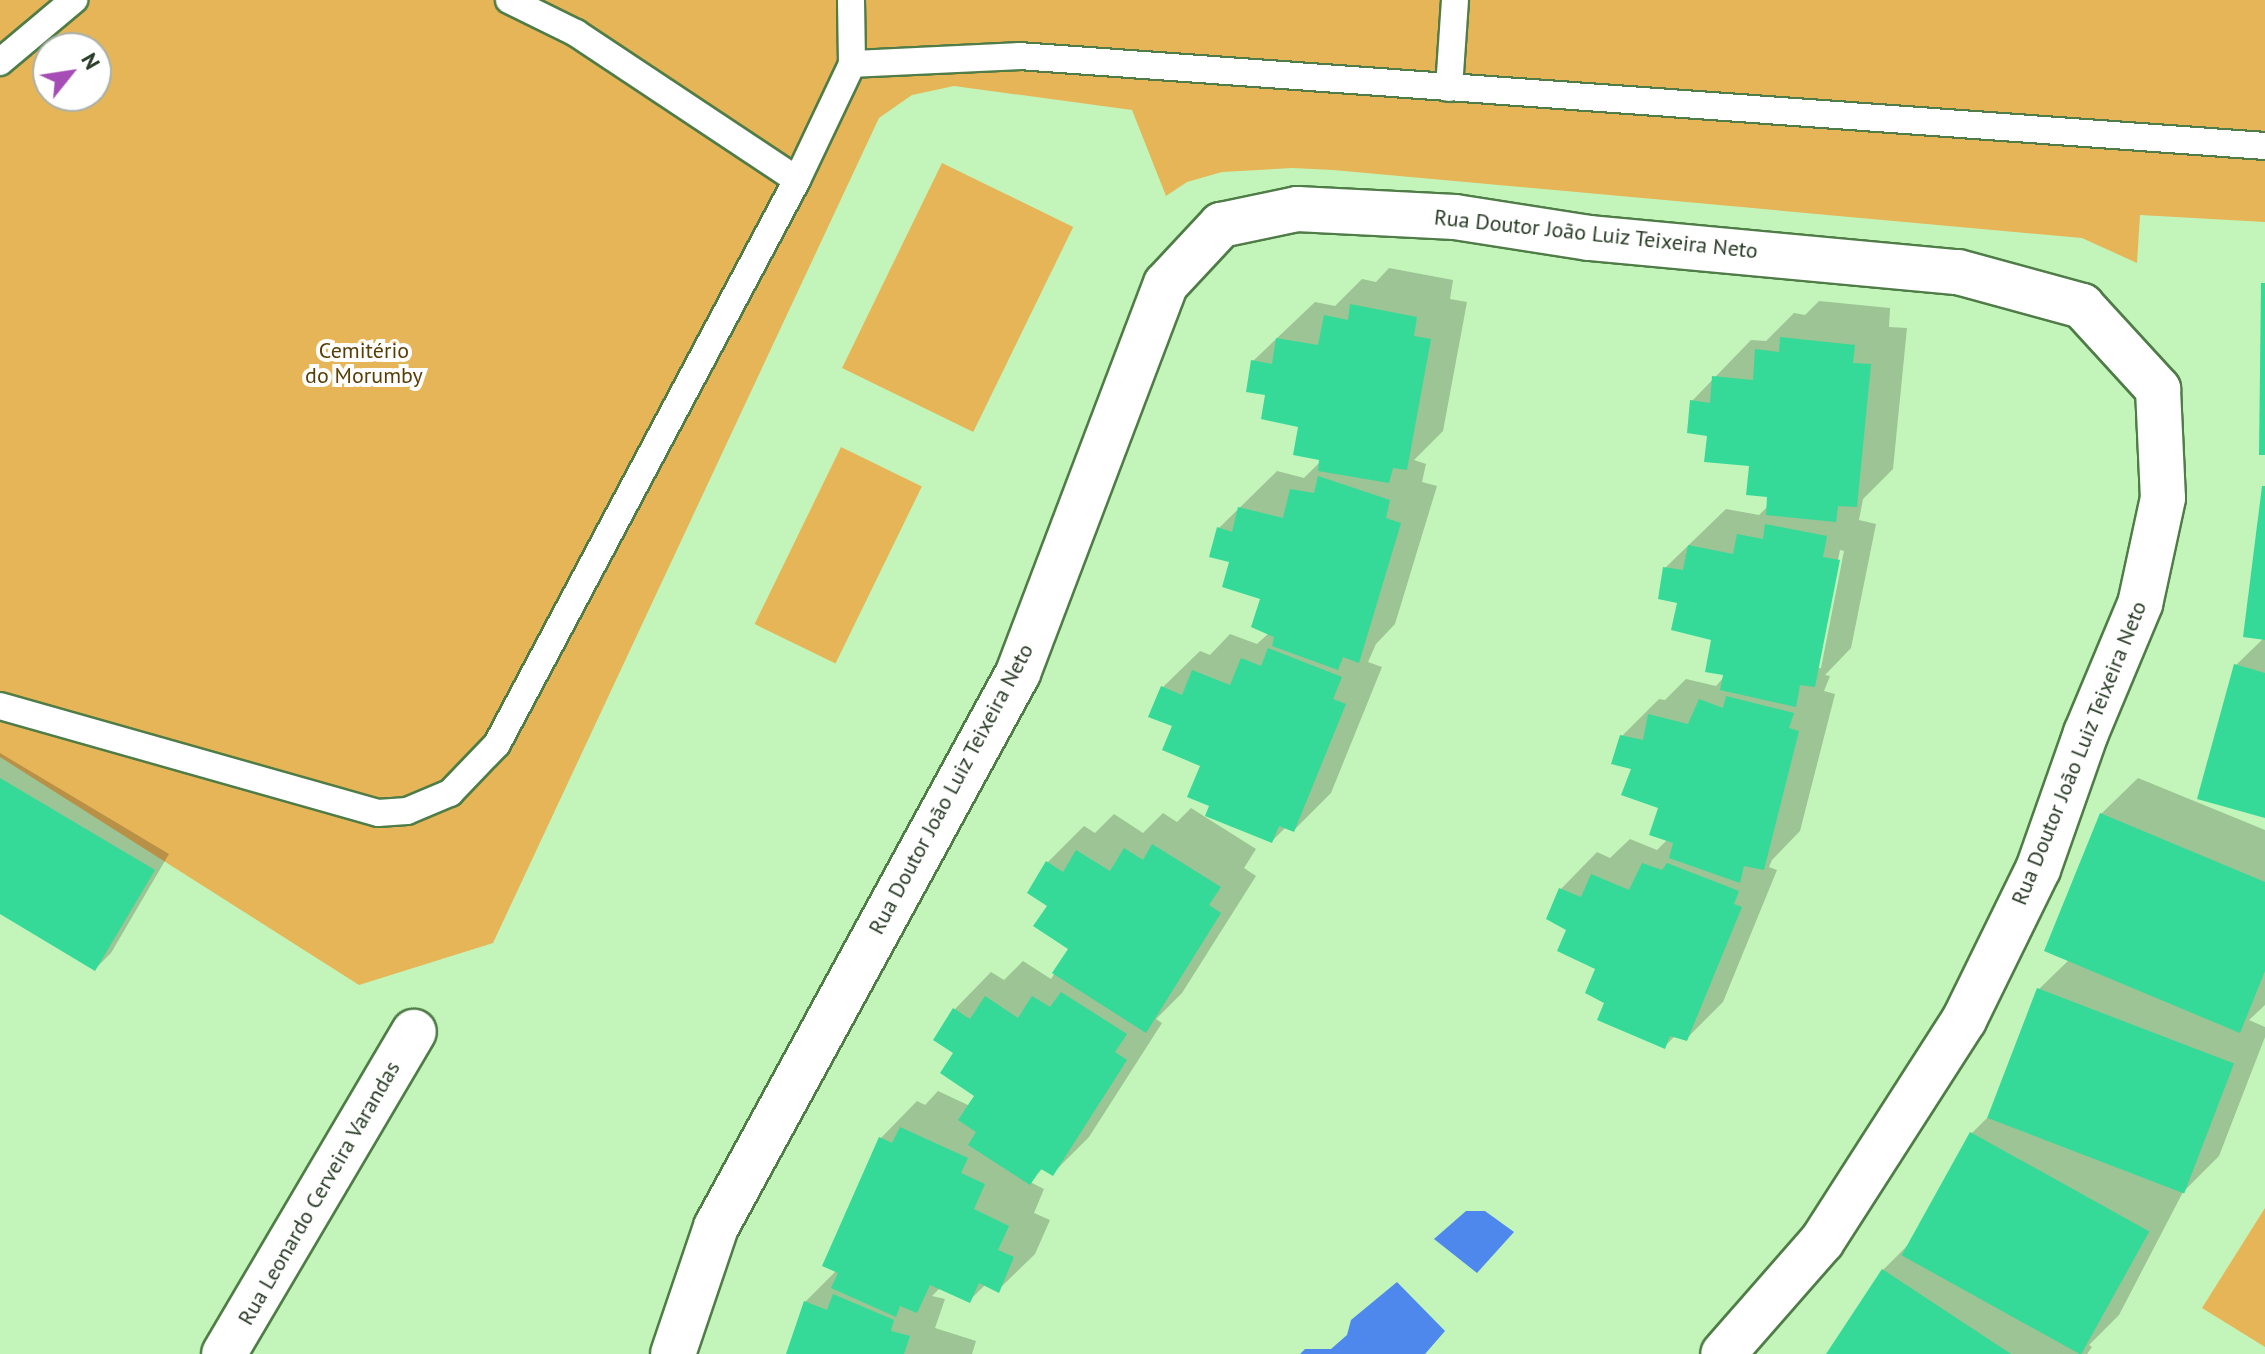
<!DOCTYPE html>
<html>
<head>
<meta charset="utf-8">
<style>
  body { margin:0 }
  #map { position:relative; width:2265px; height:1354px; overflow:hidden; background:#c3f5ba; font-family:"PT Sans",sans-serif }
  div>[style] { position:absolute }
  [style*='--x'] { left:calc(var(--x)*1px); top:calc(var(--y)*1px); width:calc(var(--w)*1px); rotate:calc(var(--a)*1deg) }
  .green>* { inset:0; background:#e6b558; transform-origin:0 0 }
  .water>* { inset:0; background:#4f88ed }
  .shadow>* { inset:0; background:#0003 }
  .building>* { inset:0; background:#35da98; transform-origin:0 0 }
  .roads { filter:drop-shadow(2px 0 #4f7c47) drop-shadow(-2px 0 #4f7c47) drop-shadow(0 2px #4f7c47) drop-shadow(0 -2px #4f7c47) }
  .lane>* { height:26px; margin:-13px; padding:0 13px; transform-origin:13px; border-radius:13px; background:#fff }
  .street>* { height:44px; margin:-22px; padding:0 22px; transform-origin:22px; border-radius:22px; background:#fff }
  span { translate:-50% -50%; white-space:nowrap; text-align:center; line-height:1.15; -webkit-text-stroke:8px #fff; paint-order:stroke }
  .street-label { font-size:22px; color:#283c25 }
  .park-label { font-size:22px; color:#583e04 }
  .north { position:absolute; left:32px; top:32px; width:80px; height:80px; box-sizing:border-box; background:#fff; border:2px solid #a9b1a8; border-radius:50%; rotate:60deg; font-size:22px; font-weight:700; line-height:32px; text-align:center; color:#283c25 }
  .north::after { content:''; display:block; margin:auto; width:28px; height:36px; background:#a64cb7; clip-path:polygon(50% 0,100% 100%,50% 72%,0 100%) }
</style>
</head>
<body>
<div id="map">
  <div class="green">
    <i style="clip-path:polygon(evenodd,0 0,2265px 0,2265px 222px,2140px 215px,2137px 263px,2082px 238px,1333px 170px,1292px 168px,1222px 172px,1187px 182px,1166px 196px,1132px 110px,954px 86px,912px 95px,879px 118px,493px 943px,359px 985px,0 757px,0 0,48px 48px,96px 48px,96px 96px,48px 96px,48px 48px)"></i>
    <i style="left:942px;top:163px;width:146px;height:228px;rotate:26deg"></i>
    <i style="left:841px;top:447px;width:90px;height:197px;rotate:26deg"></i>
    <i style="clip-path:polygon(2265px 1208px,2265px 1347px,2202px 1308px)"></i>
  </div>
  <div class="water">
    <i style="clip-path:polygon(1466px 1211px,1485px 1211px,1514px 1232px,1477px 1273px,1434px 1239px)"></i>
    <i style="clip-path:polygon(1397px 1282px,1445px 1331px,1425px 1354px,1300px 1354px,1305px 1349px,1331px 1349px,1347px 1335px,1351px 1320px)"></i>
  </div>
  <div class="shadow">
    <i style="clip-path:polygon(1389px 268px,1453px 280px,1450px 299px,1467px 302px,1443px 431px,1414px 460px,1426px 464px,1422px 482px,1437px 486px,1395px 624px,1376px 644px,1368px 662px,1382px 667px,1331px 793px,1294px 830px,1286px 827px,1272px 841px,1212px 805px,1202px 765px,1174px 725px,1163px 687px,1200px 651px,1210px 655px,1230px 634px,1257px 644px,1269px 633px,1263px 597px,1231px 561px,1219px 528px,1277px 471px,1304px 478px,1323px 459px,1301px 426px,1267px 394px,1253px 361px,1315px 302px,1335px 306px,1362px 279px,1376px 282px)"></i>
    <i style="clip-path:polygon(evenodd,1819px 301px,1890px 308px,1889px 327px,1907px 328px,1893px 469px,1863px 499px,1859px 520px,1876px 524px,1851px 648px,1825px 675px,1830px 676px,1824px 691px,1835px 694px,1800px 831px,1772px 860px,1769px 867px,1777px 870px,1723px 1002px,1686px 1039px,1675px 1036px,1664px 1047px,1607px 1003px,1598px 968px,1569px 929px,1561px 889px,1597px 852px,1610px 858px,1630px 839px,1657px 850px,1668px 839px,1661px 807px,1633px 768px,1622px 736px,1659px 699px,1665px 700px,1686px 679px,1716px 686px,1724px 677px,1713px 638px,1679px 601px,1665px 568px,1726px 509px,1759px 515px,1769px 505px,1769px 495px,1751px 465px,1709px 434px,1692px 401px,1751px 340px,1766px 341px,1794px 313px,1805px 315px,1819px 301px,1840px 550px,1844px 551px,1821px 668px,1817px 668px,1840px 550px)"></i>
    <i style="clip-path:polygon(2265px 486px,2265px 816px,2236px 665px,2264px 638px)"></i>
    <i style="clip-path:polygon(0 753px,169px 854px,111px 953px,95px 969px,0 912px)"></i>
    <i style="clip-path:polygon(2138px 778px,2265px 830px,2265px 1005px,2249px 1020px,2265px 1027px,2265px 1037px,2219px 1156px,2183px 1192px,2119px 1315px,2089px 1345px,2092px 1347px,2087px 1354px,1829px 1354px,1883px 1270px,1915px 1238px,1972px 1133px,1992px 1113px,2039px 989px,2069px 960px,2101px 814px)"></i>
    <i style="clip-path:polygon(1191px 808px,1256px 849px,1244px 868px,1256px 876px,1182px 993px,1156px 1019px,1162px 1023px,1089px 1137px,1052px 1174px,1043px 1168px,1030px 1182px,1044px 1189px,1034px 1213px,1050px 1220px,1035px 1254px,998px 1290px,986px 1284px,969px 1301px,940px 1288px,932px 1296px,945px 1299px,935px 1328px,976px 1341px,972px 1354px,788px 1354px,805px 1302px,837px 1270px,881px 1138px,917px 1101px,925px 1105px,938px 1091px,970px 1106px,977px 1095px,956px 1052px,955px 1009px,991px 972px,1004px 980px,1023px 961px,1051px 979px,1070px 948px,1050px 905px,1047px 863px,1084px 826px,1095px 833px,1114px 814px,1143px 833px,1163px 813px,1177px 822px)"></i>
  </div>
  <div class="building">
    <i style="clip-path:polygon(2261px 283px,2265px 283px,2265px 455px,2259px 455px)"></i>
    <i style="clip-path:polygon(1350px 304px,1417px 317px,1414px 336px,1431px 339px,1407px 470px,1393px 468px,1389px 483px,1318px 471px,1319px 460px,1293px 455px,1298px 427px,1261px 419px,1265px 395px,1246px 392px,1251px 360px,1272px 364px,1276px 338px,1318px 345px,1324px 315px,1348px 320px)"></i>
    <i style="clip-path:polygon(1780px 337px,1855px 345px,1853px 363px,1871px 364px,1857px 507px,1838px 506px,1836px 522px,1766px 515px,1767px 497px,1746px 495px,1749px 466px,1704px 462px,1707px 436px,1687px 433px,1690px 400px,1710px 403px,1712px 376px,1753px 380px,1755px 349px,1779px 352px)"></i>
    <i style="clip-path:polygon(1318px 476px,1390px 500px,1386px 518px,1401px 523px,1359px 663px,1343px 657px,1338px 670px,1272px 646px,1274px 637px,1251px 627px,1260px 599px,1222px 587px,1229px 562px,1209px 557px,1217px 527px,1232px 532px,1238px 507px,1283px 518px,1290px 489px,1314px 493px)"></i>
    <i style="clip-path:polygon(2262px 486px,2265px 486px,2265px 640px,2243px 637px)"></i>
    <i style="clip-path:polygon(1765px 524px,1827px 536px,1823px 557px,1840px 560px,1815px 687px,1800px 685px,1796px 707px,1720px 690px,1723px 675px,1705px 672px,1711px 640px,1671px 630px,1677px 603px,1658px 599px,1663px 567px,1683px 570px,1688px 545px,1733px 554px,1737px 534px,1763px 539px)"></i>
    <i style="clip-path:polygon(1268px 648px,1342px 677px,1333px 699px,1346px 704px,1294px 832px,1279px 826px,1272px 843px,1205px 816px,1209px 806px,1187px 797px,1200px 766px,1162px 750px,1172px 726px,1148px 717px,1161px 686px,1182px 695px,1192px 670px,1230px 685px,1241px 658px,1261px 666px)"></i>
    <i style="clip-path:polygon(2234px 664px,2265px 673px,2265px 818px,2197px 799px)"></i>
    <i style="clip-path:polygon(1726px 696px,1794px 713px,1789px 728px,1799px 731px,1764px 870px,1744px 866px,1740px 883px,1669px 858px,1673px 843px,1649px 835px,1658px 808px,1621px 795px,1631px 769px,1611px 764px,1620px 735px,1643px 740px,1648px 714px,1688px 724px,1699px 699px,1723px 708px)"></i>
    <i style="clip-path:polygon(0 778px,155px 870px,95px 971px,0 914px)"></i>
    <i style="clip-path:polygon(2100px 813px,2265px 882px,2265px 971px,2240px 1033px,2044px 951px)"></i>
    <i style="clip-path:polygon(1152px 844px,1221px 887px,1209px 905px,1221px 913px,1146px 1033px,1052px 973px,1068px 949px,1033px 926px,1047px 906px,1027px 893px,1046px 861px,1063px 872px,1076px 850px,1110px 871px,1124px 848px,1143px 860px)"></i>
    <i style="clip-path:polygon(1642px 863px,1662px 870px,1667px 863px,1739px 891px,1734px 904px,1742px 907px,1687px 1041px,1670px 1036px,1665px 1049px,1597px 1020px,1604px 1003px,1585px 993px,1595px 969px,1557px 951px,1566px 930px,1546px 919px,1559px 888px,1581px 897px,1591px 874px,1629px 890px)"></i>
    <i style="left:2037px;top:988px;width:211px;height:139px;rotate:21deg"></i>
    <i style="clip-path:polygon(1061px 992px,1127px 1034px,1115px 1052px,1127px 1060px,1053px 1176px,1041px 1169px,1030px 1185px,968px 1145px,976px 1132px,958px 1120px,974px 1096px,940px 1073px,953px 1053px,933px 1040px,953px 1008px,970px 1019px,985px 996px,1018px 1018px,1032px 996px,1050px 1007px)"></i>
    <i style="clip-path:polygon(900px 1127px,968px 1158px,961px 1173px,985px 1184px,974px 1209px,1009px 1226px,998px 1250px,1014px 1257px,999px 1293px,979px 1283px,970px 1303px,930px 1285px,917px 1313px,900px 1306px,896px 1317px,831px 1288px,838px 1273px,822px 1266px,879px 1137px,892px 1143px)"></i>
    <i style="left:1970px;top:1132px;width:205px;height:141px;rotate:29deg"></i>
    <i style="clip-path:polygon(1882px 1269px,2011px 1354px,1826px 1354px)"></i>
    <i style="clip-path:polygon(833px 1294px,894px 1320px,891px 1331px,910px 1336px,904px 1354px,786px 1354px,804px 1301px,827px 1310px)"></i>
  </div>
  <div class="roads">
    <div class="lane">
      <i style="--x:509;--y:0;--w:75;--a:26.2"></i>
      <i style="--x:576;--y:33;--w:265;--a:33.6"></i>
      <i style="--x:0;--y:62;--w:97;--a:-40"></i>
      <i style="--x:852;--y:64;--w:167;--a:-2.7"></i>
      <i style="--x:1019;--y:56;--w:1249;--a:4.13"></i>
      <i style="--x:1449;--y:88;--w:88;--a:-86.1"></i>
      <i style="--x:0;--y:706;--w:393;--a:15.8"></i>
      <i style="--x:378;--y:813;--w:29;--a:-4"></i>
      <i style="--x:407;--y:811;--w:47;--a:-22.7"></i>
      <i style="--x:450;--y:793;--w:68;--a:-46.2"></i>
      <i style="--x:497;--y:744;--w:639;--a:-61.99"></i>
      <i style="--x:797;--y:180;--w:128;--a:-64.6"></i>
      <i style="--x:852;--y:64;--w:64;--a:-90.9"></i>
    </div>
    <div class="street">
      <i style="--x:224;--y:1354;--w:374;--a:-59.5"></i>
      <i style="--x:673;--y:1354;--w:134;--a:-71.3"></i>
      <i style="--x:716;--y:1227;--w:631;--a:-61.4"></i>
      <i style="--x:1018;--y:673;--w:416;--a:-69.2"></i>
      <i style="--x:1166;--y:284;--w:81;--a:-47"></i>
      <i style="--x:1221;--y:225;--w:78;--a:-11.9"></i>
      <i style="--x:1297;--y:209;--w:158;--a:2.9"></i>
      <i style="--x:1455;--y:217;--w:136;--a:8.9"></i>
      <i style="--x:1589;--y:238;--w:371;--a:5.3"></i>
      <i style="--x:1958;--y:272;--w:129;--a:15.3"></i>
      <i style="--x:2082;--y:306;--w:113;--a:47.5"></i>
      <i style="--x:2158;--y:389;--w:109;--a:87.4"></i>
      <i style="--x:2163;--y:498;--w:108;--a:102.2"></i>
      <i style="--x:2140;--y:604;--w:140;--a:112.7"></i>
      <i style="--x:2086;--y:733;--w:144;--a:109.4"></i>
      <i style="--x:2038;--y:869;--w:168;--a:116.1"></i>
      <i style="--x:1964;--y:1020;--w:263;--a:122.7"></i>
      <i style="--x:1822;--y:1241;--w:150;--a:131.2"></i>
    </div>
  </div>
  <div class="street-label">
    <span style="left:1596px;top:234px;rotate:6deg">Rua Doutor João Luiz Teixeira Neto</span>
    <span style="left:2079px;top:753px;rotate:-68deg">Rua Doutor João Luiz Teixeira Neto</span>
    <span style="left:951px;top:789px;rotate:-62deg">Rua Doutor João Luiz Teixeira Neto</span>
    <span style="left:319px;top:1193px;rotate:-60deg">Rua Leonardo Cerveira Varandas</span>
  </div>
  <div class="park-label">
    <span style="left:364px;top:363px">Cemitério<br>do Morumby</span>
  </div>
  <div class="north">N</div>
</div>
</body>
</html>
